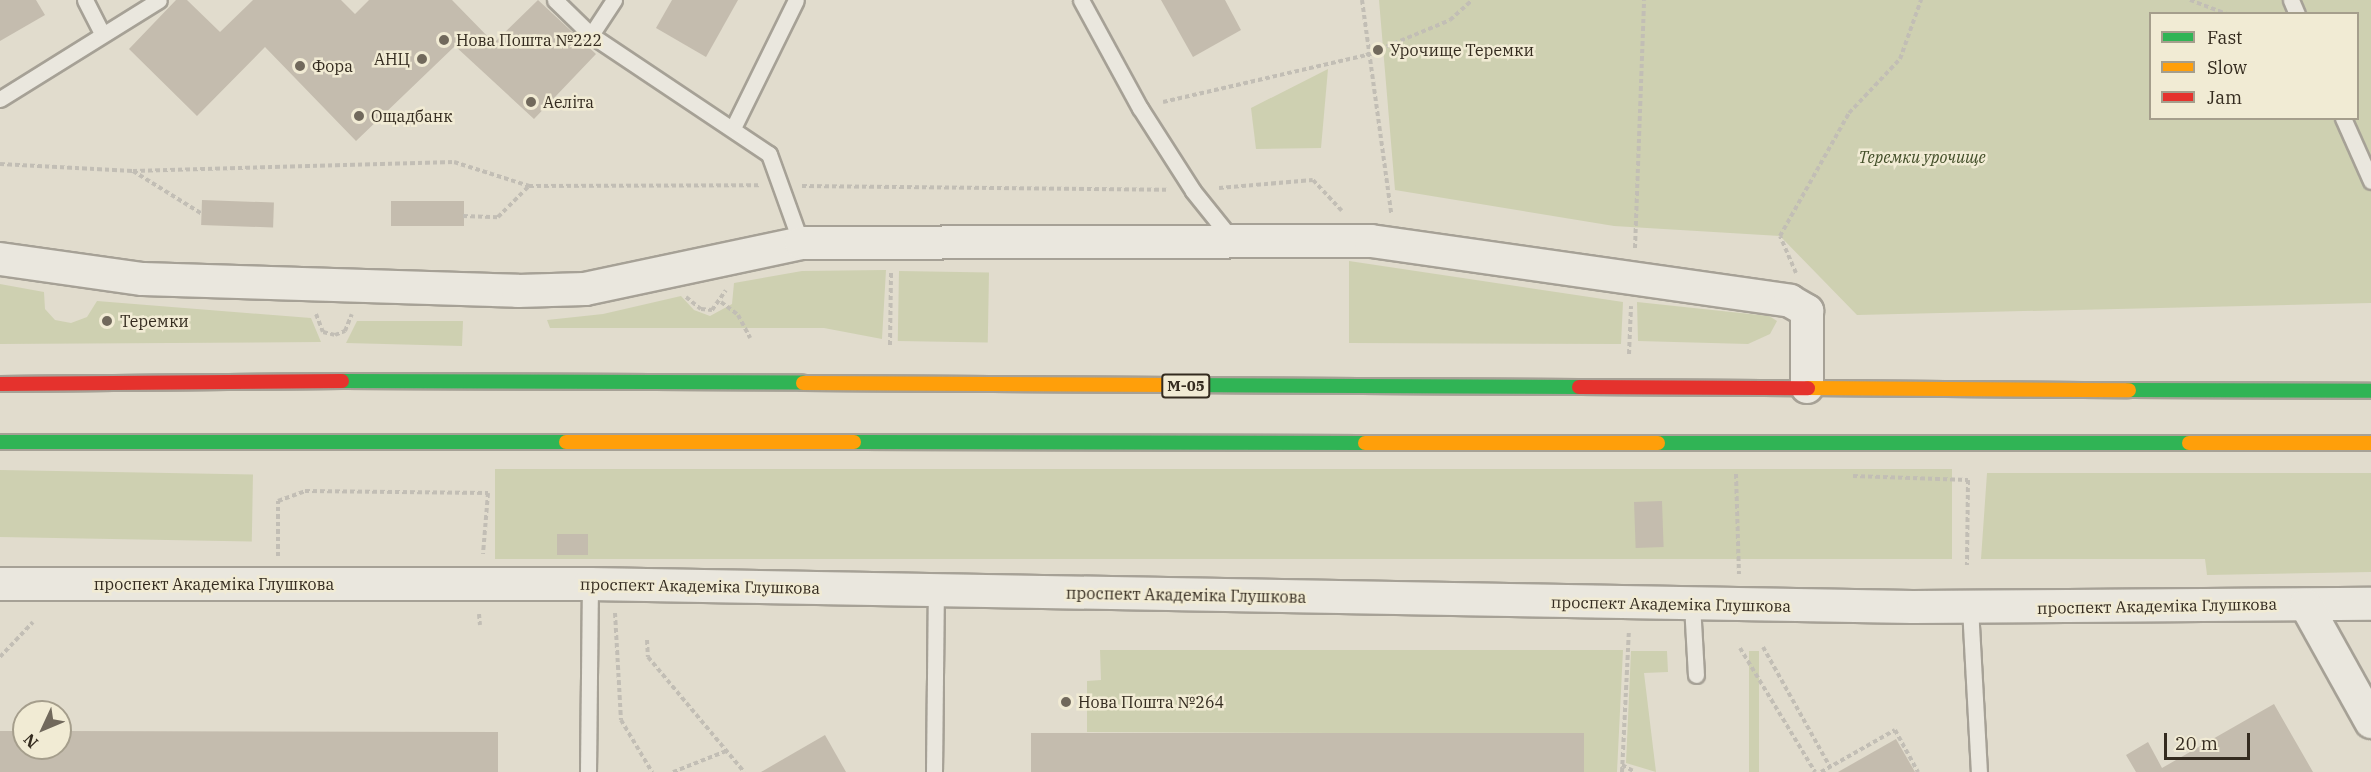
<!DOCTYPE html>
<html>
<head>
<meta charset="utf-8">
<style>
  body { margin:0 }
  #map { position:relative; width:2371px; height:772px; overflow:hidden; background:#e1dccd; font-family:"IBM Plex Serif",serif }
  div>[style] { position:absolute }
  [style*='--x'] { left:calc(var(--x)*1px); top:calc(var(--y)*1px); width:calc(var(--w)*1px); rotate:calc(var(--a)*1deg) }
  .green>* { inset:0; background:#ced0b1; transform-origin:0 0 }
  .building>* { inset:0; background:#c4bcae; transform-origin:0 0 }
  .path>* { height:4px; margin-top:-2px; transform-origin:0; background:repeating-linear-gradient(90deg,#c2beb5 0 4.5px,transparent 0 7.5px) }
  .roads { filter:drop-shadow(2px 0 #a6a196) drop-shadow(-2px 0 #a6a196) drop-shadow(0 2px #a6a196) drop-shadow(0 -2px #a6a196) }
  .lane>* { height:15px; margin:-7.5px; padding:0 7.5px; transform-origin:7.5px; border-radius:7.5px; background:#eae7de }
  .street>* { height:32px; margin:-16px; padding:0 16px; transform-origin:16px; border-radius:16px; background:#eae7de }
  .fast>* { height:14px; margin:-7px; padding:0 7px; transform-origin:7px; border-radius:7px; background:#30b455 }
  .slow>* { height:14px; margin:-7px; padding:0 7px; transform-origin:7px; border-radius:7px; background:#ff9f0a }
  .jam>* { height:14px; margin:-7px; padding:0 7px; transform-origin:7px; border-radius:7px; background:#e5322d }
  .dots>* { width:16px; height:16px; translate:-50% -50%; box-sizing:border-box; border:3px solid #f1ebd4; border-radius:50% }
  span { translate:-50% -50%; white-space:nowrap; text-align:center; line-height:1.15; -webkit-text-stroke:5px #f1ebd4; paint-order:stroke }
  .shield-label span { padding:2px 4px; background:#f1ebd4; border:2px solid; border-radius:4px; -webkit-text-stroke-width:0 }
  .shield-label { font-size:15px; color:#342b1f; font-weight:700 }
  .poi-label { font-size:16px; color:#342b1f }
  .left { translate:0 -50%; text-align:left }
  .right { translate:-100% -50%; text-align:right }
  .park-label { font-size:16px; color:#424e28; font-style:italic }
  .street-label { font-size:16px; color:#342b1f }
  .legend { position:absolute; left:2149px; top:12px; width:210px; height:108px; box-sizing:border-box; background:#f1ebd4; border:2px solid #a59e8c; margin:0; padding:8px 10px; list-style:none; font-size:18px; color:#342b1f }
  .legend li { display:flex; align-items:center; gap:12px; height:30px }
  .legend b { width:30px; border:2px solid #a59e8c }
  .north { position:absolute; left:12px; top:700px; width:60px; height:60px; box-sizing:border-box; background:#f1ebd4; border:2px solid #a59e8c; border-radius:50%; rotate:226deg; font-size:16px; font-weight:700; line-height:24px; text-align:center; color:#342b1f }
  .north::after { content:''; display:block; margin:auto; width:21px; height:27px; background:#71695c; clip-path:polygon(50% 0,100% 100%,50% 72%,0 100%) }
  .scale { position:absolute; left:2164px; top:733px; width:86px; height:27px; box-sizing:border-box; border:3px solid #342b1f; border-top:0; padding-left:8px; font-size:18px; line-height:21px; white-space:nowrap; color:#342b1f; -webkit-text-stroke:4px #f1ebd4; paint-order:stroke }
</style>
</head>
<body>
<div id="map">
  <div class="green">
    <i style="clip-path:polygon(evenodd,1379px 0,2371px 0,2371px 303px,1857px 315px,1780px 236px,1614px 226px,1395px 190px,1379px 0,2150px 14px,2358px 14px,2358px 118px,2150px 118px,2150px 14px)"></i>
    <i style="clip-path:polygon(1328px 69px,1321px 148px,1256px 149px,1251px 108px)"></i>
    <i style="clip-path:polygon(1349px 261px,1623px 302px,1621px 344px,1349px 343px)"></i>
    <i style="clip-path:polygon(886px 270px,882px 339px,824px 328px,550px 328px,547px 320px,603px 314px,681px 296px,694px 310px,710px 316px,732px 304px,734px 283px,802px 271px)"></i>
    <i style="left:899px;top:271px;width:90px;height:70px;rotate:1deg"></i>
    <i style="clip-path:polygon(0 284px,44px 292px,45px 309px,55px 320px,71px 323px,87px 317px,97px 301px,311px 318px,321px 342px,0 344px)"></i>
    <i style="clip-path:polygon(1637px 302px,1769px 316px,1777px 321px,1770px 334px,1748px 344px,1638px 341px)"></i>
    <i style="clip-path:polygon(357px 321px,463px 321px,462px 346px,346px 343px)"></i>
    <i style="left:495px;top:469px;width:1457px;height:90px"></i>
    <i style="left:0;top:470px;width:253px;height:67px;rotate:1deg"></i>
    <i style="clip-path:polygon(1987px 473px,2371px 473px,2371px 572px,2207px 575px,2205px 559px,1981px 559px)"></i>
    <i style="clip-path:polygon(1100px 650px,1623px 650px,1617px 772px,1584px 772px,1584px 734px,1087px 732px,1087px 681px,1101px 680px)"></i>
    <i style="clip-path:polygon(1631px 651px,1667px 651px,1668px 672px,1644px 673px,1656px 772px,1626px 763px)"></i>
    <i style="left:1749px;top:651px;width:10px;height:124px"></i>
  </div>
  <div class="building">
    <i style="clip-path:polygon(0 0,36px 0,45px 15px,0 41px)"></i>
    <i style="clip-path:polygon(176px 0,187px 0,220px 32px,253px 0,341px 0,355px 14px,369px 0,452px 0,494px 43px,538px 0,596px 54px,534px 119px,455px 46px,356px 141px,265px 47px,197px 116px,129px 49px)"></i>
    <i style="clip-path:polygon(672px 0,738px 0,706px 57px,656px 28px)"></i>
    <i style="clip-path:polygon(1161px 0,1225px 0,1241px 30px,1193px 57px)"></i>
    <i style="left:202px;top:200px;width:72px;height:25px;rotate:2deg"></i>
    <i style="left:391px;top:201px;width:73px;height:25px"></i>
    <i style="left:1662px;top:501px;width:46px;height:28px;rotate:88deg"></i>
    <i style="left:557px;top:534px;width:31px;height:21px"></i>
    <i style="clip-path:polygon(2274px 704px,2313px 772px,2136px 772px,2126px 755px,2148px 742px,2162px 768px)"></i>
    <i style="clip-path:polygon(0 731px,24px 731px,24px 748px,60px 748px,60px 731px,498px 732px,498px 772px,0 772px)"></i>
    <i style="left:1031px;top:733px;width:553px;height:39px"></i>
    <i style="clip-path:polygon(825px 735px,846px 772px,761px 772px)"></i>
    <i style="clip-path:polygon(1896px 739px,1915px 772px,1838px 772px)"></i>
  </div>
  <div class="path">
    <i style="--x:1362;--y:0;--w:215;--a:82.2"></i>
    <i style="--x:2190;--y:0;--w:39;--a:21"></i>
    <i style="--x:1163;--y:102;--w:208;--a:-13"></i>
    <i style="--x:1366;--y:55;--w:91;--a:-22.6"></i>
    <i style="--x:1450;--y:20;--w:30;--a:-42"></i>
    <i style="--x:0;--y:164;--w:133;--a:3"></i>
    <i style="--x:133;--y:171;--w:81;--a:31.9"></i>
    <i style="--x:133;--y:171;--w:321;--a:-1.6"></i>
    <i style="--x:454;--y:162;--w:79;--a:17.7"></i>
    <i style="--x:802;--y:186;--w:365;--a:0.6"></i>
    <i style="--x:1219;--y:188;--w:94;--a:-4.9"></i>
    <i style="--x:1313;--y:180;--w:42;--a:46.9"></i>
    <i style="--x:463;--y:216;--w:35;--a:2"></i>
    <i style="--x:498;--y:217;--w:44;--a:-45"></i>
    <i style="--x:529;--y:186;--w:230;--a:-0.2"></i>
    <i style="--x:1635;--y:248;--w:248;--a:-87.9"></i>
    <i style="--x:1796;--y:273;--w:40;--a:-113.4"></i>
    <i style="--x:1780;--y:236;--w:141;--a:-60.7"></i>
    <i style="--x:1849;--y:113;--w:74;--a:-46.6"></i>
    <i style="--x:1900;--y:59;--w:63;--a:-70.4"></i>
    <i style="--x:686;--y:297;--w:19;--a:39"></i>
    <i style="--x:701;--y:309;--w:11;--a:5"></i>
    <i style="--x:712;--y:310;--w:24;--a:-55"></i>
    <i style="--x:721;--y:302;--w:21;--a:37"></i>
    <i style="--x:738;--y:315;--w:26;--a:62"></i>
    <i style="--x:316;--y:314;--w:19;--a:69"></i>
    <i style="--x:323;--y:332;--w:12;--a:14"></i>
    <i style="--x:335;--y:335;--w:11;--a:-22"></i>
    <i style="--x:345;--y:331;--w:18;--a:-68"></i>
    <i style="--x:890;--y:345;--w:74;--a:-89.2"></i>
    <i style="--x:1629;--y:354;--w:48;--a:-87.6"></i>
    <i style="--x:1736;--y:474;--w:100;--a:88.3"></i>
    <i style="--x:1853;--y:476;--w:115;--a:2"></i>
    <i style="--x:1968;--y:480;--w:85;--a:90.7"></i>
    <i style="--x:278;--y:556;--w:55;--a:-90"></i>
    <i style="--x:278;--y:501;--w:29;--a:-20"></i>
    <i style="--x:305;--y:491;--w:183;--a:0.6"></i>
    <i style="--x:488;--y:493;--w:61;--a:94.7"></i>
    <i style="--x:615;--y:613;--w:107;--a:86.8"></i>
    <i style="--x:621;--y:720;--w:61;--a:59.2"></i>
    <i style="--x:479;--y:614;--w:11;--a:85"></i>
    <i style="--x:647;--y:640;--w:17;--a:87"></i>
    <i style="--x:648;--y:657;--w:150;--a:50.1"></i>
    <i style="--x:1763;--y:647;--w:137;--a:60.8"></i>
    <i style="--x:1740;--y:648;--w:145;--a:58.8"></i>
    <i style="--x:0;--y:657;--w:48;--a:-46.7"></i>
    <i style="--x:1622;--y:765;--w:15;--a:28"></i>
    <i style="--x:673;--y:772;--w:57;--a:-21.6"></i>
    <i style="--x:1622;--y:772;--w:141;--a:-87.2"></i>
    <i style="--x:1821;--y:772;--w:85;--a:-29.6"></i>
    <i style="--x:1895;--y:730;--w:48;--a:61.3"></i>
  </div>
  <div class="roads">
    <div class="lane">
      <i style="--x:85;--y:0;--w:38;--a:63"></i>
      <i style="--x:555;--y:0;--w:50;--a:44.2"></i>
      <i style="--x:591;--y:35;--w:214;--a:33.8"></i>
      <i style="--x:769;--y:154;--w:95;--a:70.2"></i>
      <i style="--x:1081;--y:0;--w:123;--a:61.4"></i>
      <i style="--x:1140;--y:108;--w:98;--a:57.4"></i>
      <i style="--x:1193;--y:191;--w:59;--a:51.2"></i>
      <i style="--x:2291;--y:0;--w:15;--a:67"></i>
      <i style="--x:591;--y:35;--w:42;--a:-56.7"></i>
      <i style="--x:0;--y:99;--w:187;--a:-31.9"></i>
      <i style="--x:2343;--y:118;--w:69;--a:66"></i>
      <i style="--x:734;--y:126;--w:140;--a:-63.8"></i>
      <i style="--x:1692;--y:604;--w:71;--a:86.8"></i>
      <i style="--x:1970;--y:607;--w:165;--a:86.9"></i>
      <i style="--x:588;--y:772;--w:188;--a:-89.4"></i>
      <i style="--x:934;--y:772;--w:182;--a:-89.4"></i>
    </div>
    <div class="street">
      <i style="--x:0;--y:259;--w:144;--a:8"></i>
      <i style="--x:143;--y:279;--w:375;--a:1.8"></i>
      <i style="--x:518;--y:291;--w:67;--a:-1.7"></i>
      <i style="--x:585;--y:289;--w:221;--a:-12"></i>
      <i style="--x:801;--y:243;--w:570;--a:-0.2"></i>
      <i style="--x:1371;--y:241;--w:423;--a:8.1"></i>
      <i style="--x:1790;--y:301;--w:20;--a:30"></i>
      <i style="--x:1807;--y:311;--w:76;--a:90"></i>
      <i style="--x:0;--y:584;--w:590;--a:0"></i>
      <i style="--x:590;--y:584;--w:1323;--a:1"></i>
      <i style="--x:1913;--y:607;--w:458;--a:-0.4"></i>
      <i style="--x:2306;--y:605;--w:134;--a:60.9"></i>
    </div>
    <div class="fast">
      <i style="--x:342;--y:381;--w:461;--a:0.2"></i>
      <i style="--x:1179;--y:385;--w:400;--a:0.3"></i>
      <i style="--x:2129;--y:390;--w:242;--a:0.2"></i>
      <i style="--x:0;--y:442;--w:566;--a:0"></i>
      <i style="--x:854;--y:442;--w:511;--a:0.11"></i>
      <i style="--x:1658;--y:443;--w:531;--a:0"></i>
    </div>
    <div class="slow">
      <i style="--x:803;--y:383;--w:376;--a:0.3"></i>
      <i style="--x:1808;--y:388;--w:321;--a:0.4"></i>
      <i style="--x:566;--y:442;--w:288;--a:0"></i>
      <i style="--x:1365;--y:443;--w:293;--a:0"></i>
      <i style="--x:2189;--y:443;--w:182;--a:0"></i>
    </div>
    <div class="jam">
      <i style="--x:0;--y:384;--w:342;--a:-0.5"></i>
      <i style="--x:1579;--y:387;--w:229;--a:0.3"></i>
    </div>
  </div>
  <div class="dots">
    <i style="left:444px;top:40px;background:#71695c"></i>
    <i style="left:1378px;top:50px;background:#71695c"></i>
    <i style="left:422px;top:59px;background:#71695c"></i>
    <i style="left:300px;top:66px;background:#71695c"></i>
    <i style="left:531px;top:102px;background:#71695c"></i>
    <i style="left:359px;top:116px;background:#71695c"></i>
    <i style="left:107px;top:321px;background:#71695c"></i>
    <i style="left:1066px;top:702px;background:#71695c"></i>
  </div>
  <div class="shield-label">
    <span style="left:1186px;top:386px">М-05</span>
  </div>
  <div class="poi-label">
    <span class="left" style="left:456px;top:40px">Нова Пошта №222</span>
    <span class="left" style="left:1390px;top:50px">Урочище Теремки</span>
    <span class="right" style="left:410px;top:59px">АНЦ</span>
    <span class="left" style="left:312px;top:66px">Фора</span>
    <span class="left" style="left:543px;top:102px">Аеліта</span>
    <span class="left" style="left:371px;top:116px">Ощадбанк</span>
    <span class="left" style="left:120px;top:321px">Теремки</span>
    <span class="left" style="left:1078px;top:702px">Нова Пошта №264</span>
  </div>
  <div class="park-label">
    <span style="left:1922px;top:157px">Теремки урочище</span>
  </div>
  <div class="street-label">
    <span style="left:214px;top:584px">проспект Академіка Глушкова</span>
    <span style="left:700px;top:586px;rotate:1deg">проспект Академіка Глушкова</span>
    <span style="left:1186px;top:595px;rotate:1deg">проспект Академіка Глушкова</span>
    <span style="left:1671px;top:604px;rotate:1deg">проспект Академіка Глушкова</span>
    <span style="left:2157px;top:606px;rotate:-1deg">проспект Академіка Глушкова</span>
  </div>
  <ul class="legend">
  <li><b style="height:8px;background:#30b455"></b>Fast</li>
  <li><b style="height:8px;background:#ff9f0a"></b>Slow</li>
  <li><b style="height:8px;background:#e5322d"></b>Jam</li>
  </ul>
  <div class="north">N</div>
  <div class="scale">20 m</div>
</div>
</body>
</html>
